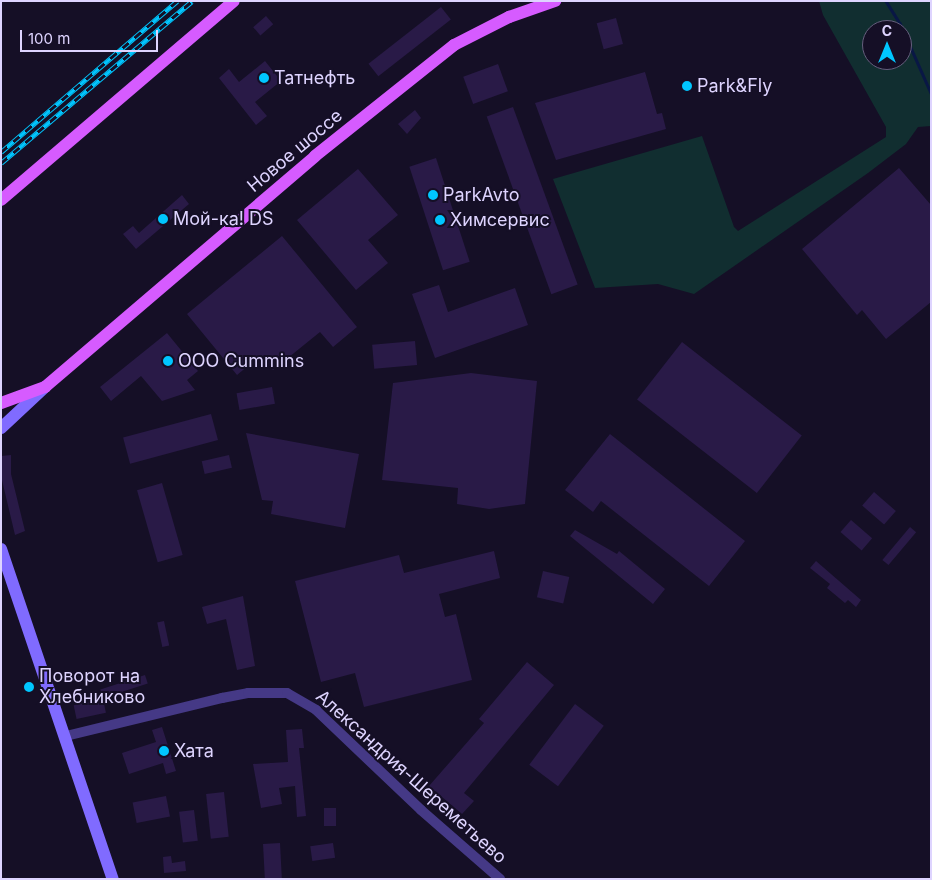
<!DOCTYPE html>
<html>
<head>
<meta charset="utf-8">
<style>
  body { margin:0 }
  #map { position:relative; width:932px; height:880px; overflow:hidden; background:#150f26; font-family:Inter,sans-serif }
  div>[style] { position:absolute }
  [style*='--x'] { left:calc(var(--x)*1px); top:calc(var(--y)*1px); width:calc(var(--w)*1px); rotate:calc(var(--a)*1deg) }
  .green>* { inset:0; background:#112e30 }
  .stream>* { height:2.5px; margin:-1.25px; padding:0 1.25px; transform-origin:1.25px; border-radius:1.25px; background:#091745 }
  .building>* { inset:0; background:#291a47; transform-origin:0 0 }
  .street>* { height:10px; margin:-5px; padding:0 5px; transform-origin:5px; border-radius:5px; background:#453986 }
  .secondary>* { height:12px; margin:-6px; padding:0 6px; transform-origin:6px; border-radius:6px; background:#806bff }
  .primary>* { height:12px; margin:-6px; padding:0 6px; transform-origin:6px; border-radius:6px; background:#d65bff }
  .rail>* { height:4.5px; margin-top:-2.25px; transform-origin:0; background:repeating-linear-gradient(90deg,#150f26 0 8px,#00c6ff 0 16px); box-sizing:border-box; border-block:1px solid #00c6ff }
  .dots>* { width:14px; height:14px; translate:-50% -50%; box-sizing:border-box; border:2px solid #150f26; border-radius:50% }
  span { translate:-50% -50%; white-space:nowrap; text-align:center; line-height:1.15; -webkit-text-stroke:4px #150f26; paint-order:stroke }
  .poi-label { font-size:18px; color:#ded4ff }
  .left { translate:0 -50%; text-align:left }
  .street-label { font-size:18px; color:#ded4ff }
  .frame { position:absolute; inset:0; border:2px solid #ded4ff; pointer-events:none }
  .north { position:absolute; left:862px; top:20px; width:50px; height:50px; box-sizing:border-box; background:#150f26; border:1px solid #655e7d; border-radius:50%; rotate:0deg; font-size:14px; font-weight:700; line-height:20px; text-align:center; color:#ded4ff }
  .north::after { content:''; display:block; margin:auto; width:18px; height:22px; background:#00c6ff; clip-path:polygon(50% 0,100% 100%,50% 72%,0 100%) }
  .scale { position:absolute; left:20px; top:30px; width:138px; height:22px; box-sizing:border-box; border:2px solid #ded4ff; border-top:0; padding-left:6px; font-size:15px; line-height:18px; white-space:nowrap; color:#ded4ff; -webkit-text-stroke:4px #150f26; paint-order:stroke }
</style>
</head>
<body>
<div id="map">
  <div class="green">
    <i style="clip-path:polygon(evenodd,819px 1px,931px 1px,931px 126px,918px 127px,906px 144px,868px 173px,694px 294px,658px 284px,595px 288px,553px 179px,702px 136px,734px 227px,738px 231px,886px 137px,886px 127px,823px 15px,819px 1px,872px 30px,902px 30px,902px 60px,872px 60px,872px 30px)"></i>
  </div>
  <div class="stream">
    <i style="--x:886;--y:1;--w:26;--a:58"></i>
    <i style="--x:900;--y:23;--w:77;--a:66.1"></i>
  </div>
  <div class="building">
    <i style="left:441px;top:7px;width:16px;height:92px;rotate:52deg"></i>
    <i style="left:266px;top:16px;width:11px;height:17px;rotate:49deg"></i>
    <i style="left:616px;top:18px;width:27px;height:20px;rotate:75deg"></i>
    <i style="clip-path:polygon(265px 61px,281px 81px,255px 102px,267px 116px,256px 125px,219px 78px,229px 69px,239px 82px)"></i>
    <i style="left:498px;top:64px;width:29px;height:37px;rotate:70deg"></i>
    <i style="clip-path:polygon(645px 72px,657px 114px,662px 113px,666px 129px,556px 160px,535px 103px)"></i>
    <i style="left:513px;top:107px;width:189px;height:28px;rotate:70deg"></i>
    <i style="clip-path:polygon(415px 110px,421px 118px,407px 134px,398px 124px)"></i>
    <i style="left:436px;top:158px;width:109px;height:28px;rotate:72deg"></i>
    <i style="clip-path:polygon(899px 168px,931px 205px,931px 302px,886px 339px,862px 310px,857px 315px,802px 249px)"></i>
    <i style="clip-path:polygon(358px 169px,398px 215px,368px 240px,388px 263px,356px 290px,297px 220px)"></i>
    <i style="clip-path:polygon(182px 195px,189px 204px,136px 249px,123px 234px,133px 226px,139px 233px)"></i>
    <i style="clip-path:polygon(282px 236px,357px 327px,333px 347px,320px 332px,273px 370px,261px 355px,237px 375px,187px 314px)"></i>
    <i style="clip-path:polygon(439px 285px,448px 312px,515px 288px,528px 325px,435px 358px,412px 294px)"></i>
    <i style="clip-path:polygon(167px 333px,198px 371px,187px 380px,195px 390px,162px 401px,141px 376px,111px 401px,100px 387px)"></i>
    <i style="left:415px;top:341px;width:24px;height:43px;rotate:85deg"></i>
    <i style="left:682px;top:342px;width:152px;height:73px;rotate:38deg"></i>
    <i style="clip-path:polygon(471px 373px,537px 381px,525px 504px,489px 509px,457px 504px,458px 488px,382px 480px,393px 383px)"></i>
    <i style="left:272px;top:387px;width:17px;height:36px;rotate:80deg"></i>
    <i style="left:211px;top:414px;width:27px;height:91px;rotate:75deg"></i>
    <i style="clip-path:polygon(246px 433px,359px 454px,345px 528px,271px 514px,273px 501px,262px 500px)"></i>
    <i style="clip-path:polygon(610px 434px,745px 541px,709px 586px,601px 501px,593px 512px,565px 490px)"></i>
    <i style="clip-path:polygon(11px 455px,11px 474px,25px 531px,15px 535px,1px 476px,1px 456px)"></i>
    <i style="left:229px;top:455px;width:13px;height:28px;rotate:77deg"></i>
    <i style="left:162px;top:483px;width:75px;height:26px;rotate:74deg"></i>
    <i style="left:874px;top:492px;width:29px;height:18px;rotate:41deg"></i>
    <i style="left:851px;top:520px;width:28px;height:16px;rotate:41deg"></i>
    <i style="left:910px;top:527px;width:8px;height:43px;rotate:40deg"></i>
    <i style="clip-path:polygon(575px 530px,617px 554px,619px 551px,665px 589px,653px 604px,570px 536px)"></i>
    <i style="clip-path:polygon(494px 551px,500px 578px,439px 594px,445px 617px,456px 614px,472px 680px,364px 707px,355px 673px,321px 682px,295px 581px,399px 555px,404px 573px)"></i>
    <i style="clip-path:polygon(816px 561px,861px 600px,856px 607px,848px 600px,845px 603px,827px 588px,830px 584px,810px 568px)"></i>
    <i style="left:543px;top:571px;width:27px;height:27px;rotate:13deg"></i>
    <i style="clip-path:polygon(243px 596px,255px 666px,237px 670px,226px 619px,207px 624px,202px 607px)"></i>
    <i style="left:164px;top:621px;width:25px;height:7px;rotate:78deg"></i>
    <i style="clip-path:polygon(527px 662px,554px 685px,464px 793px,474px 801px,462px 814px,429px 786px,484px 723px,479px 719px)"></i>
    <i style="left:145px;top:675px;width:9px;height:47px;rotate:72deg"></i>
    <i style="left:103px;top:699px;width:14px;height:30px;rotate:78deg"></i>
    <i style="left:575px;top:704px;width:36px;height:76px;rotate:37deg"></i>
    <i style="clip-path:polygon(162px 727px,176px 771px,166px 774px,163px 763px,129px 774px,122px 753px,156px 742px,152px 730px)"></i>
    <i style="clip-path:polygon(302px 729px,304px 748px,299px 748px,306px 816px,297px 817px,295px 786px,279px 788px,282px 804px,261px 808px,253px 764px,288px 762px,286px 730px)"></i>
    <i style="left:224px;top:792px;width:45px;height:18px;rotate:84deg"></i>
    <i style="left:166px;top:796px;width:21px;height:34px;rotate:79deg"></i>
    <i style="left:324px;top:808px;width:12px;height:18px"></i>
    <i style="left:194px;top:810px;width:31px;height:15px;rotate:83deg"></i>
    <i style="left:280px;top:843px;width:36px;height:17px;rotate:87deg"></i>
    <i style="left:333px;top:843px;width:15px;height:23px;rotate:82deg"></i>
    <i style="clip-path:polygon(171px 856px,172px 863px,185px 861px,186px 871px,164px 873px,163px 857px)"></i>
  </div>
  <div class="street">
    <i style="--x:66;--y:736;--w:161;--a:-13.7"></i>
    <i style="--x:222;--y:698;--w:26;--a:-11"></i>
    <i style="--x:248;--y:693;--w:39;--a:0"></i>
    <i style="--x:287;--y:693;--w:34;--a:30"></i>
    <i style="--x:316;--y:710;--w:145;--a:43.6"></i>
    <i style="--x:421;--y:810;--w:105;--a:41.1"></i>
  </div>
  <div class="secondary">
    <i style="--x:1;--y:428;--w:60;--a:-43"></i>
    <i style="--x:1;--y:549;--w:348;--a:71.3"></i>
  </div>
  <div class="primary">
    <i style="--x:1;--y:200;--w:306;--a:-40.5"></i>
    <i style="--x:1;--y:403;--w:47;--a:-20"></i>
    <i style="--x:45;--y:387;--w:355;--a:-40.5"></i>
    <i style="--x:315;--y:156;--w:178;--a:-38.6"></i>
    <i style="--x:454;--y:45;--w:62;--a:-27"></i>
    <i style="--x:509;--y:17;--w:49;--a:-19.2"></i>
  </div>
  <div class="rail">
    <i style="--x:1;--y:152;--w:232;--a:-40.6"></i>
    <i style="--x:1;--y:163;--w:250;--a:-40.3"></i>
  </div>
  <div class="dots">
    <i style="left:264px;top:78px;background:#00c6ff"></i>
    <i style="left:687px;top:86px;background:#00c6ff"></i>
    <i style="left:433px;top:195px;background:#00c6ff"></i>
    <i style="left:163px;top:219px;background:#00c6ff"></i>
    <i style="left:440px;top:220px;background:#00c6ff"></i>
    <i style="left:168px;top:361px;background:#00c6ff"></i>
    <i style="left:29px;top:687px;background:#00c6ff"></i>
    <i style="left:164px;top:751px;background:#00c6ff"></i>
  </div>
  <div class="poi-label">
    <span class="left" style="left:274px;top:78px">Татнефть</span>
    <span class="left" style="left:697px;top:86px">Park&amp;Fly</span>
    <span class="left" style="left:443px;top:195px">ParkAvto</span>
    <span class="left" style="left:173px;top:219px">Мой-ка! DS</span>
    <span class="left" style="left:450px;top:220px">Химсервис</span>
    <span class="left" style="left:178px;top:361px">OOO Cummins</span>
    <span class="left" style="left:39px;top:687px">Поворот на<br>Хлебниково</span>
    <span class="left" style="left:174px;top:751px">Хата</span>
  </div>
  <div class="street-label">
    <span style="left:295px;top:151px;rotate:-40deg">Новое шоссе</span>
    <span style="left:411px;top:777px;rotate:42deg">Александрия-Шереметьево</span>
  </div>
  <div class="frame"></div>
  <div class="north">С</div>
  <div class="scale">100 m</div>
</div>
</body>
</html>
